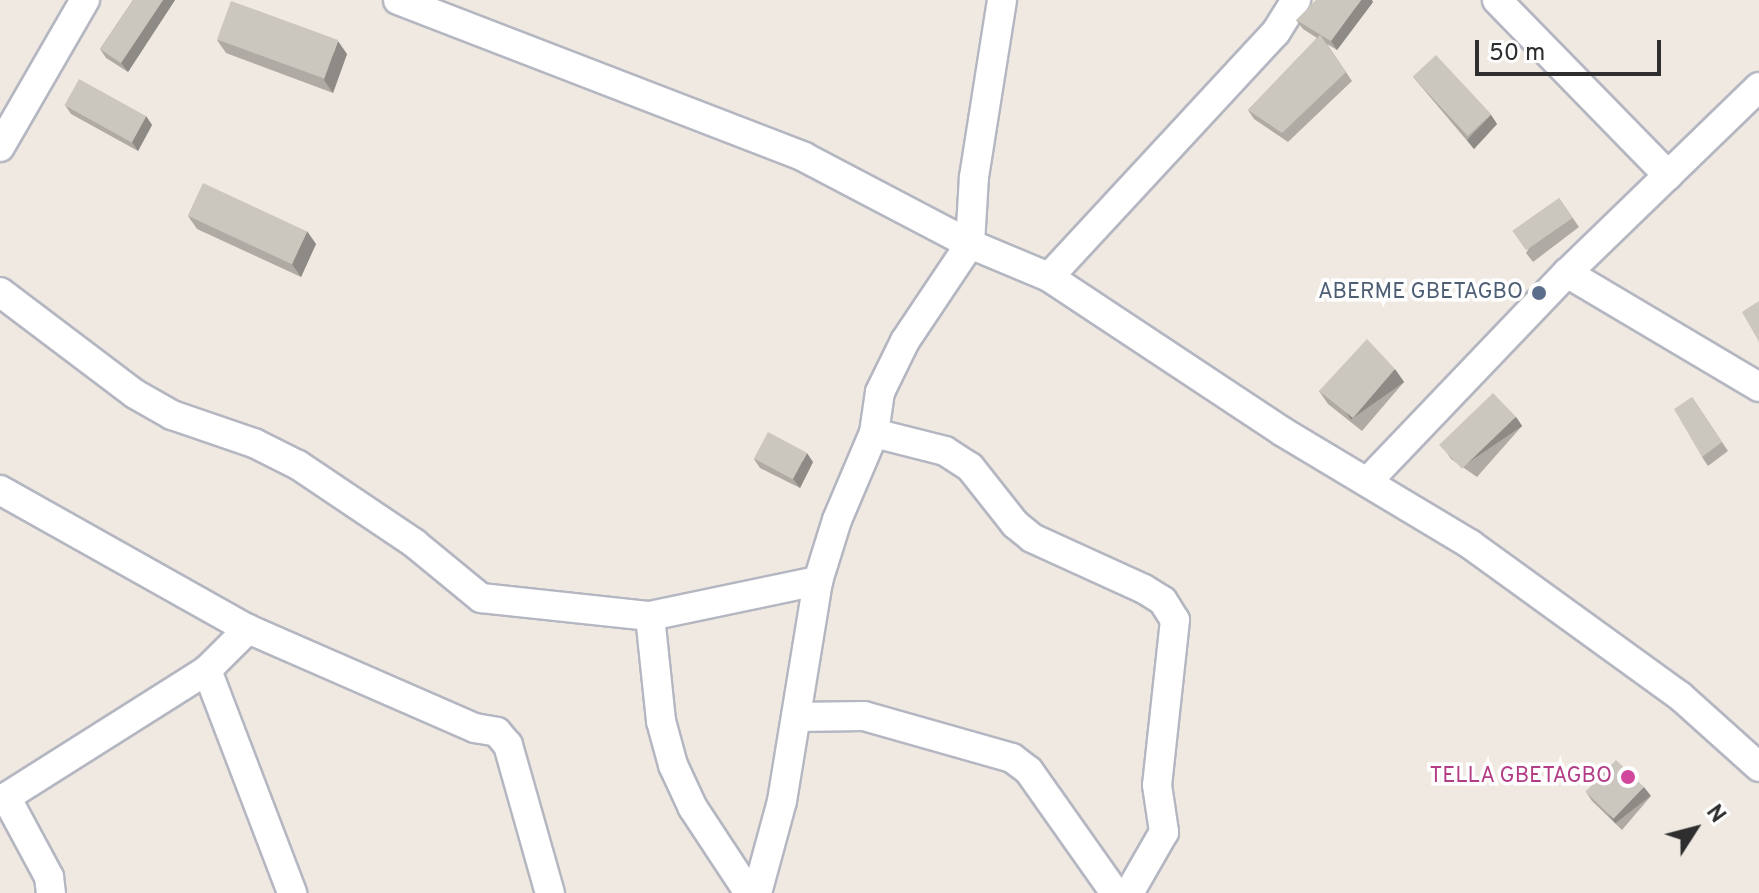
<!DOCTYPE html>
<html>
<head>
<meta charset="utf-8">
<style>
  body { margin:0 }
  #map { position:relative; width:1759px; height:893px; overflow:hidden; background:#efe9e1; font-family:Overpass,sans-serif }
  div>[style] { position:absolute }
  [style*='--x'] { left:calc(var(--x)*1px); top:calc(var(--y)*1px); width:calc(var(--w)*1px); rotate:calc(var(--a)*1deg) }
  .roads { filter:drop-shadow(2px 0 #b4b7c1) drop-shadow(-2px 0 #b4b7c1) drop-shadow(0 2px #b4b7c1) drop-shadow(0 -2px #b4b7c1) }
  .minor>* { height:28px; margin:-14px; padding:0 14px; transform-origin:14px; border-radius:14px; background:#fff }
  .wall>* { inset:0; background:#afaba4 }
  .shaded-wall>* { inset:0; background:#8e8b86; transform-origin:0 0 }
  .building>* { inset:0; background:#cbc7bf; transform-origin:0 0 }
  .dots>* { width:22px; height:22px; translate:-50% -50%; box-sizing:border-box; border:4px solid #fff; border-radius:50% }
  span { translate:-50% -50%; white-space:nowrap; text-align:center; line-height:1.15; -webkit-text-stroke:7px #fff; paint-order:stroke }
  .service-label { font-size:22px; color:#4e5e75 }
  .right { translate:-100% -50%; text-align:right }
  .hotel-label { font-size:22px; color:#b23c85 }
  .north { position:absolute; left:1655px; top:789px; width:80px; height:80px; -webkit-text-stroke:6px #fff; paint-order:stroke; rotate:54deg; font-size:22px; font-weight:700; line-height:32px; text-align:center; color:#2e2e2e }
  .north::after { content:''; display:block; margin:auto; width:28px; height:36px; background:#2e2e2e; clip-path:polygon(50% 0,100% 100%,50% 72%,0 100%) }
  .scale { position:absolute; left:1475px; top:40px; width:186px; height:36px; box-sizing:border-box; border:4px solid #2e2e2e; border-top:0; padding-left:10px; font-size:24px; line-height:28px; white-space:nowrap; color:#2e2e2e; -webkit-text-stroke:6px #fff; paint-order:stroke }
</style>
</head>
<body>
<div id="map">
  <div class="roads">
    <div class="minor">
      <i style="--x:398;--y:0;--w:435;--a:21.1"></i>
      <i style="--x:804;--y:157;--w:187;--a:27.7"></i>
      <i style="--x:970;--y:244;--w:86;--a:22.7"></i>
      <i style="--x:1049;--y:277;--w:281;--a:33.5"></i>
      <i style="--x:1283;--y:432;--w:218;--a:30.9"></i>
      <i style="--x:1470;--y:544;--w:259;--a:35.9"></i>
      <i style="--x:1680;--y:696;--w:106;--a:41.9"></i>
      <i style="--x:1497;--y:0;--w:245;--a:45.7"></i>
      <i style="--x:0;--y:147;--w:170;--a:-60"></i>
      <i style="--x:1567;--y:273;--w:223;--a:30.7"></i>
      <i style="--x:1049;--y:277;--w:334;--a:-47.2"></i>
      <i style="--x:1276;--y:32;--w:38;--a:-58"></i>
      <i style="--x:0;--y:292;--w:169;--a:37.1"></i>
      <i style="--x:135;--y:394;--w:43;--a:29.6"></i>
      <i style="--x:172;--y:415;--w:87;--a:18.9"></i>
      <i style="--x:254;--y:443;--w:49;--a:26.6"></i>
      <i style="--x:298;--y:465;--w:140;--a:33.9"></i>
      <i style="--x:414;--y:543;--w:87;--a:39.4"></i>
      <i style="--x:481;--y:598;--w:170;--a:6.1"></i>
      <i style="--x:650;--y:616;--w:172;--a:-11.8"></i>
      <i style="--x:874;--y:433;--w:73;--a:14.2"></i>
      <i style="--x:945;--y:451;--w:30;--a:33"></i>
      <i style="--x:970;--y:467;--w:73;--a:51.7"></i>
      <i style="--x:1015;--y:524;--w:22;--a:39"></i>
      <i style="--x:1032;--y:538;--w:123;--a:24.5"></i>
      <i style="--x:1144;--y:589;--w:22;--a:32"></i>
      <i style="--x:1163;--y:601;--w:22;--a:58"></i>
      <i style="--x:1175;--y:620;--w:166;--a:96.2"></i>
      <i style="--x:1157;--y:785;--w:48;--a:81.5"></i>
      <i style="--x:1164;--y:832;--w:70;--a:119.8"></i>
      <i style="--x:1368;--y:481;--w:288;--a:-46.3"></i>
      <i style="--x:1567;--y:273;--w:267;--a:-44.1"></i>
      <i style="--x:0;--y:490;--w:284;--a:29.3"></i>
      <i style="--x:248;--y:629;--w:248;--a:23.6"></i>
      <i style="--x:475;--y:728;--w:22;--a:10"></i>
      <i style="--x:497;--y:732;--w:17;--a:50"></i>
      <i style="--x:508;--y:745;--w:154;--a:74.2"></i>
      <i style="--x:650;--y:616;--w:106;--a:84"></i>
      <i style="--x:661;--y:721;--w:46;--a:74.7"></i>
      <i style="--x:673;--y:765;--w:47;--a:65.1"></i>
      <i style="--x:693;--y:808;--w:102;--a:56.6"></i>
      <i style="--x:207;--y:670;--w:239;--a:69.1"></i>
      <i style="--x:796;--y:717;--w:68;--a:-0.8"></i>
      <i style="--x:864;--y:716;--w:154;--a:15.8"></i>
      <i style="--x:1012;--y:758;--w:21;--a:37"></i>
      <i style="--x:1029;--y:771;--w:149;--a:54.8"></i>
      <i style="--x:6;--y:797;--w:91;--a:61.7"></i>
      <i style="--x:49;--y:877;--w:16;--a:83"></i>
      <i style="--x:0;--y:801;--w:245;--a:-32.3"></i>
      <i style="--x:207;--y:670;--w:58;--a:-45"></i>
      <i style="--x:757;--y:893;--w:95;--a:-74.8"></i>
      <i style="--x:782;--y:801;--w:223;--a:-80.7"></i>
      <i style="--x:818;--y:581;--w:64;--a:-72.7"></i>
      <i style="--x:837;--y:520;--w:95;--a:-67"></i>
      <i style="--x:874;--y:433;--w:41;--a:-81.7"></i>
      <i style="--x:880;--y:392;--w:57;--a:-63.9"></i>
      <i style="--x:905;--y:341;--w:117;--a:-56.2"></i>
      <i style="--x:970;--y:244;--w:67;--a:-86.6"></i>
      <i style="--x:974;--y:177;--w:179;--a:-81"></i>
    </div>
  </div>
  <div class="wall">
    <i style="clip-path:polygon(133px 0,175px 0,128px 72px,106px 58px,100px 49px)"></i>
    <i style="clip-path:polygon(1373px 2px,1337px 50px,1327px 44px,1352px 81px,1288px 142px,1254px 119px,1248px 110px,1317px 38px,1303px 29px,1296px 20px)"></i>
    <i style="clip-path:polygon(217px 40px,347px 54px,333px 93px,226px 53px)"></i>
    <i style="clip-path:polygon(1414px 78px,1491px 115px,1497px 124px,1474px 149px)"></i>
    <i style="clip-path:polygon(65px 105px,146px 116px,152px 125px,138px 151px,71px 114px)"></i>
    <i style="clip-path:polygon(1559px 198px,1579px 227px,1533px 262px,1526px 253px)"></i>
    <i style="clip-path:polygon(188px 216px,316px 244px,301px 277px,197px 229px)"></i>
    <i style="clip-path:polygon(1404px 382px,1362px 431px,1328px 404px,1319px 391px)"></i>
    <i style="clip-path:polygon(1692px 397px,1728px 451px,1708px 466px,1702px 457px)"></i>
    <i style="clip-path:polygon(1516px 417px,1522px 426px,1477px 477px,1451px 459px,1445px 450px)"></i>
    <i style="clip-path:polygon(754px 459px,813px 462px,800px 488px,760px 468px)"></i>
    <i style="clip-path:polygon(1586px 792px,1651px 796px,1622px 830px,1592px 801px)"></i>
  </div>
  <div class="shaded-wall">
    <i style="clip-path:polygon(163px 0,175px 0,128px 72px,121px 63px)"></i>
    <i style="clip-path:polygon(1361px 0,1372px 0,1373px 2px,1337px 50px,1331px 41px)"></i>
    <i style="clip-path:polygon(338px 41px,347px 54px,333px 93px,324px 80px)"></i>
    <i style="clip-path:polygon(1491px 115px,1497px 124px,1474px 149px,1467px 140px)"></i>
    <i style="clip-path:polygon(146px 116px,152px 125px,138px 151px,132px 142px)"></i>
    <i style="clip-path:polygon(307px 231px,316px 244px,301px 277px,292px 264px)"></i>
    <i style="left:1395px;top:369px;width:16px;height:65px;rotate:55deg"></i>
    <i style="left:1516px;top:417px;width:11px;height:68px;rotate:56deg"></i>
    <i style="clip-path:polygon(807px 453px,813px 462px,800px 488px,793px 479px)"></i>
    <i style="left:1644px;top:787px;width:11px;height:45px;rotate:52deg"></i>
  </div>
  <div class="building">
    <i style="clip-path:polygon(133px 0,163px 0,121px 63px,100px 49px)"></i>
    <i style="clip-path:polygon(1316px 0,1361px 0,1331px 41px,1296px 20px)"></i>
    <i style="left:231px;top:1px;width:114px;height:41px;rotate:20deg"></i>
    <i style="clip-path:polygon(1320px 35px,1346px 72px,1282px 133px,1248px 110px)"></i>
    <i style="left:1436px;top:55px;width:81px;height:32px;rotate:47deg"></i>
    <i style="left:79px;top:79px;width:77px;height:30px;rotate:29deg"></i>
    <i style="left:203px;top:183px;width:115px;height:36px;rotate:25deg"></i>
    <i style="left:1559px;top:198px;width:24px;height:57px;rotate:55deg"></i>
    <i style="clip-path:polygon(1759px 301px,1759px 342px,1742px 312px)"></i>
    <i style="clip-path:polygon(1367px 339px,1395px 369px,1353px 418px,1319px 391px)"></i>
    <i style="left:1493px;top:393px;width:33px;height:75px;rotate:46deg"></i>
    <i style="clip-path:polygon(1692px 397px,1722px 442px,1702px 457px,1674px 409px)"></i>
    <i style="left:768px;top:432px;width:44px;height:30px;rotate:28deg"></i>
    <i style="left:1616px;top:760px;width:39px;height:44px;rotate:44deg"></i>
  </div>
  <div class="dots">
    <i style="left:1539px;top:293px;background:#5c6f8a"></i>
    <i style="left:1628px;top:777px;background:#d1479c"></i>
  </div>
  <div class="service-label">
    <span class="right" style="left:1523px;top:293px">ABERME GBETAGBO</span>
  </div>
  <div class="hotel-label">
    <span class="right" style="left:1612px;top:777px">TELLA GBETAGBO</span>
  </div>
  <div class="north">N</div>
  <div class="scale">50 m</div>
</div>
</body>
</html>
